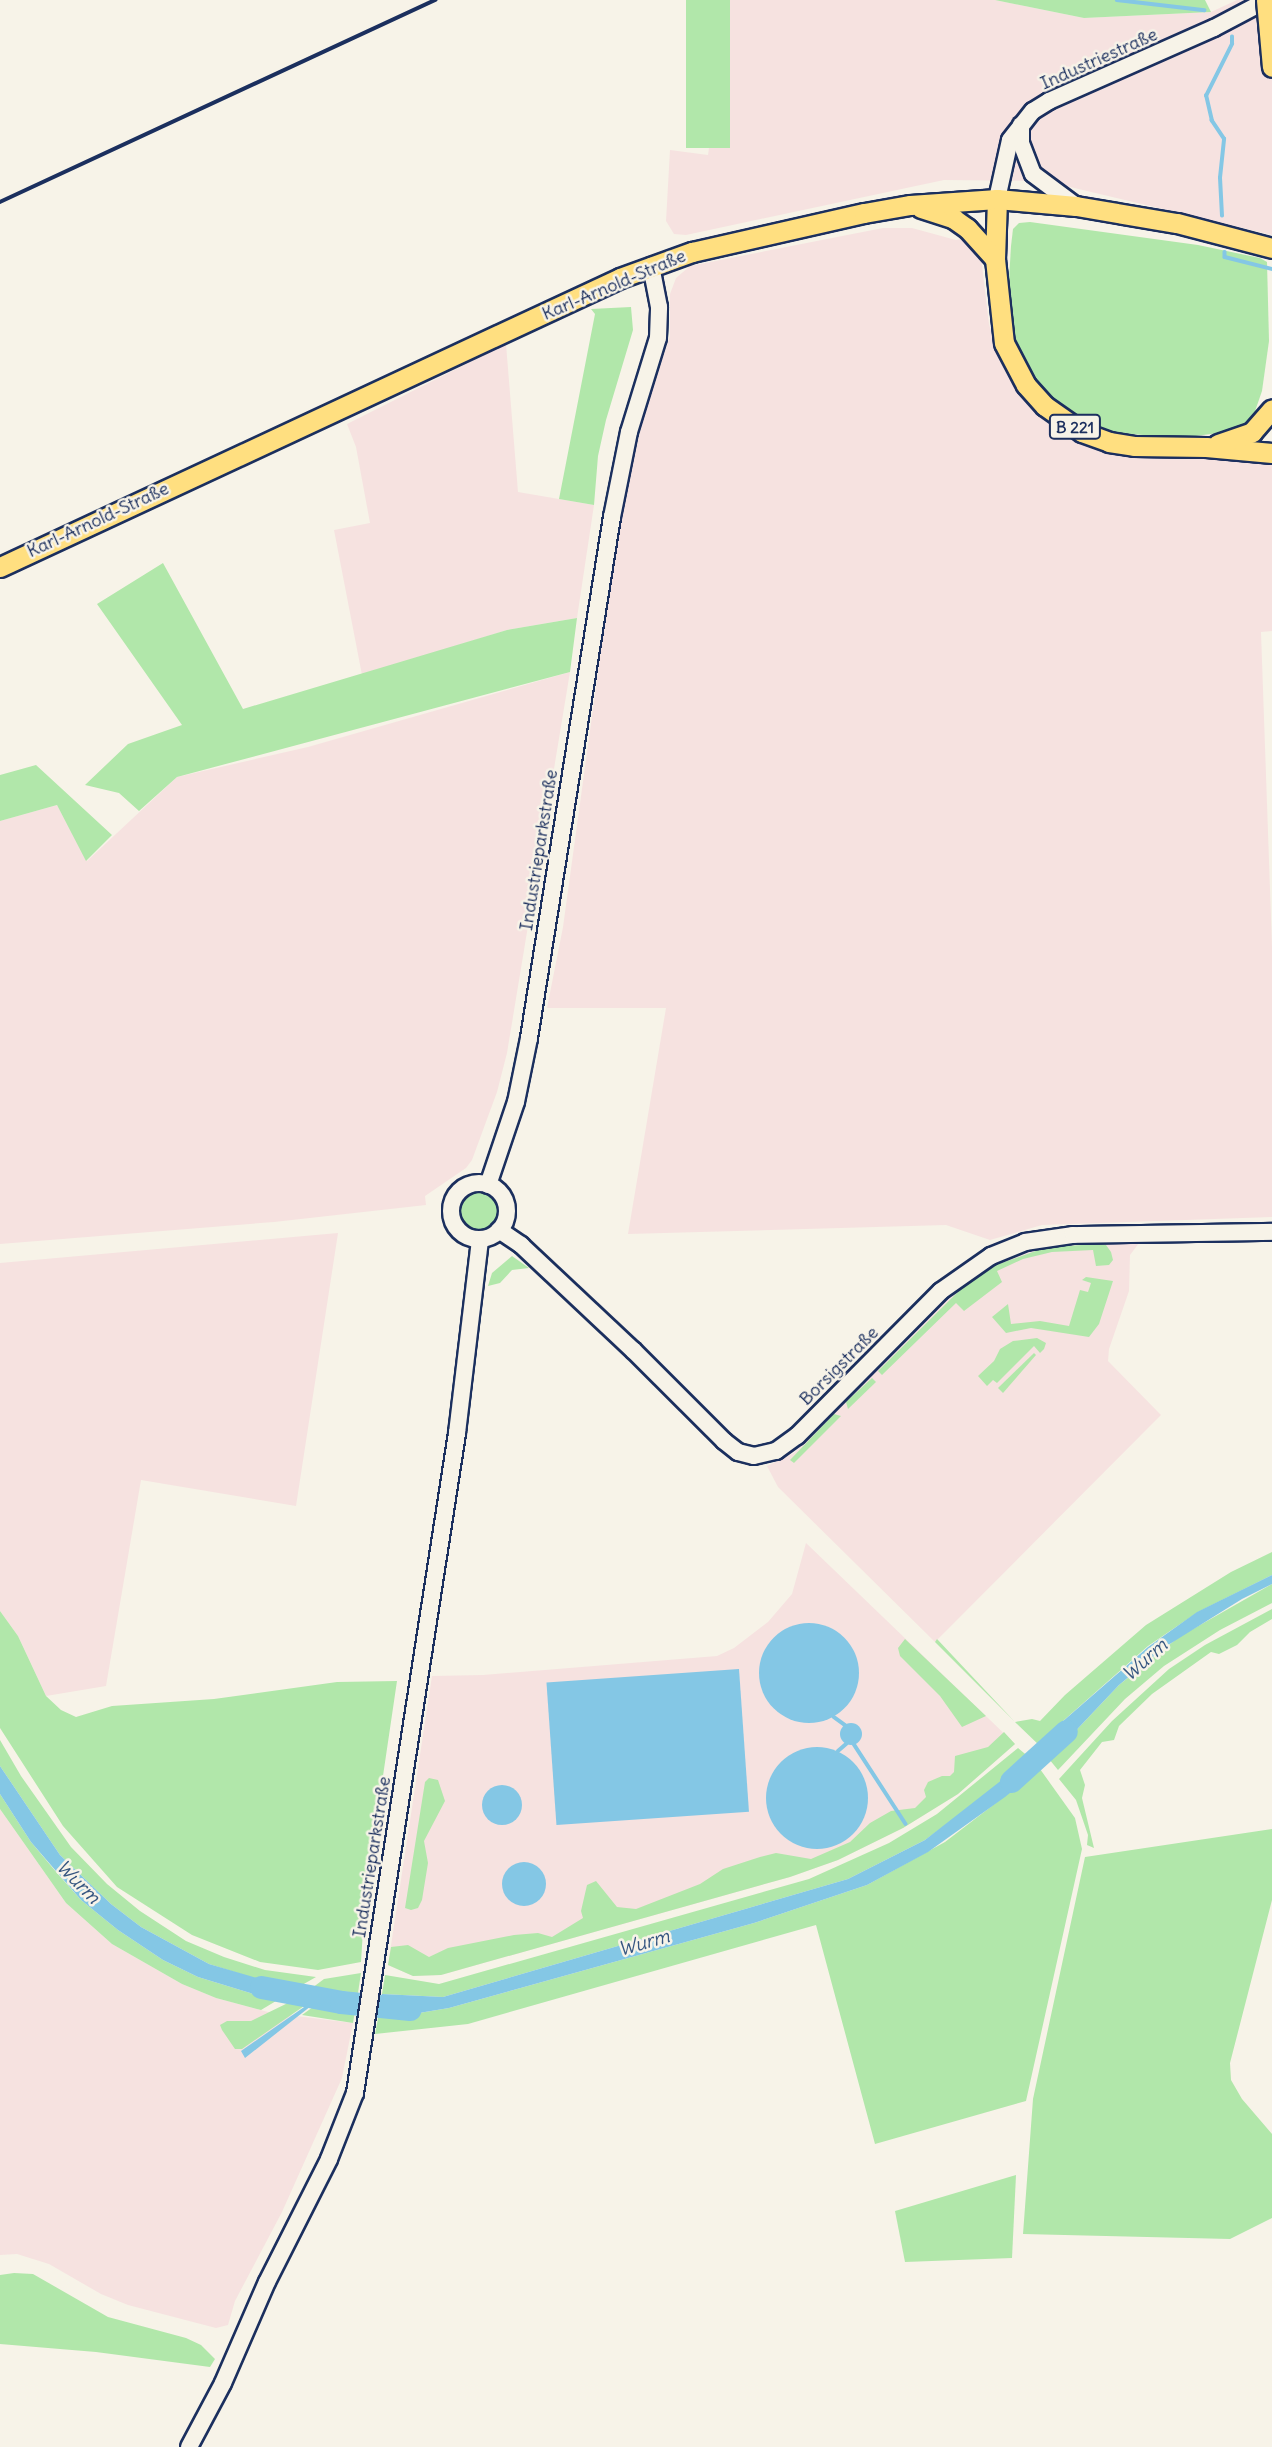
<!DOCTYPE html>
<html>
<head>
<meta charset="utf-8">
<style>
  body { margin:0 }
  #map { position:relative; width:1272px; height:2447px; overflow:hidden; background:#f7f3e8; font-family:Delius,sans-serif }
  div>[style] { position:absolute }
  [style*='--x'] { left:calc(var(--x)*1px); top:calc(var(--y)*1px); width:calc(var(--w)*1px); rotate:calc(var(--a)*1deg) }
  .built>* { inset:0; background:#f6e2e0 }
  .green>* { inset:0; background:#b1e7aa; transform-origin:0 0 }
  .round { border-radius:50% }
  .water>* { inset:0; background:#84c7e5; transform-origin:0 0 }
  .stream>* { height:3.5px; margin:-1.75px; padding:0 1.75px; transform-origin:1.75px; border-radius:1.75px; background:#84c7e5 }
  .river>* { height:23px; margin:-11.5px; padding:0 11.5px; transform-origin:11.5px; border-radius:11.5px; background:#84c7e5 }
  .roads { filter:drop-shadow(2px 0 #1b2f5e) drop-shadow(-2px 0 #1b2f5e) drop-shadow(0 2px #1b2f5e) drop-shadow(0 -2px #1b2f5e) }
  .minor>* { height:16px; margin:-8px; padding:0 8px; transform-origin:8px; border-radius:8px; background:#f7f3e8 }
  .minor>.ring { margin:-8px; padding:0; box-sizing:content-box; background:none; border:16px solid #f7f3e8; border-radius:50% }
  .major>* { height:19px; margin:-9.5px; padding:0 9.5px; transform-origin:9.5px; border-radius:9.5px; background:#ffdf80 }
  .rail>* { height:3.5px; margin:-1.75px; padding:0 1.75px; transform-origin:1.75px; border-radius:1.75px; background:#1b2f5e }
  .bridges { filter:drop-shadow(2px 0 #1b2f5e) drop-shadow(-2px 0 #1b2f5e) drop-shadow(0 2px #1b2f5e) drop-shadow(0 -2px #1b2f5e) }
  .major-bridge>* { height:19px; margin:-9.5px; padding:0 9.5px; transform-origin:9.5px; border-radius:9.5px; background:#ffdf80 }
  span { translate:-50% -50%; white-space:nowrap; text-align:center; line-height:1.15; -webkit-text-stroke:5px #f7f3e8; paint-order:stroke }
  .shield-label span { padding:2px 5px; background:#f7f3e8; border:2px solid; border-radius:5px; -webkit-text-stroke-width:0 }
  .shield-label { font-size:16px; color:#1b2f5e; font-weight:700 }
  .street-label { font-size:18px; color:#1b2f5e }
  .water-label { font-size:19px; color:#355580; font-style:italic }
</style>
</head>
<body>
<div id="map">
  <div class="built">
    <i style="clip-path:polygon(730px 0,995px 0,1084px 18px,1211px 12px,1237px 0,1272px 0,1272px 235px,1045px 181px,944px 180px,686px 235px,674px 234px,666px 221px,670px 150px,708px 155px)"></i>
    <i style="clip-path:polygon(883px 228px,912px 228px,956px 240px,970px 237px,981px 257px,989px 324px,998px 357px,1009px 379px,1029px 405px,1081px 444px,1112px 454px,1272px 461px,1272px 631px,1261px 632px,1272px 946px,1272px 1217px,1042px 1225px,990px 1240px,946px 1225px,628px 1234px,666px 1008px,547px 1008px,563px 927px,617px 534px,644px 414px,670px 336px,670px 294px,676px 278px,690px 266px)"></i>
    <i style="clip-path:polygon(506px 344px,518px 492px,594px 505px,577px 618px,507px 630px,362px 675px,334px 530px,370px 523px,356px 447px,347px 424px)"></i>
    <i style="clip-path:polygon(570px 672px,507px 1053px,497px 1092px,472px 1160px,466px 1168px,425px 1196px,426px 1205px,274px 1222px,0 1244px,0 821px,57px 805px,87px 861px,177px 777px,308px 747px)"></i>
    <i style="clip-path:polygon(338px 1233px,296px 1506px,141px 1480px,106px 1686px,46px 1696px,18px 1636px,0 1611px,0 1263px)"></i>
    <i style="clip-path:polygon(1066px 1243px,1139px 1243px,1130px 1255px,1129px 1291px,1109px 1349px,1108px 1361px,1161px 1415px,935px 1642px,778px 1487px,767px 1466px,794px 1453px,940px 1306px,975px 1277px,991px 1266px,1024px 1252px)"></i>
    <i style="clip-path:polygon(806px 1543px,1015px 1744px,958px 1794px,903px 1828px,838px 1860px,790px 1877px,441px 1975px,413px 1976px,388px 1965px,432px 1676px,483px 1675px,717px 1656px,734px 1648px,768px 1622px,792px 1594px)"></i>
    <i style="clip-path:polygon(0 1809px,66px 1903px,112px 1944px,182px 1984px,216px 1998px,272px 2013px,353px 2023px,342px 2078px,282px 2212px,235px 2301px,228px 2325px,216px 2328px,128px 2305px,101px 2294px,49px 2264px,17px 2254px,0 2255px)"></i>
  </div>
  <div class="green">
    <i style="left:686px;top:0;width:44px;height:148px"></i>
    <i style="clip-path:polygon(995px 0,1205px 0,1211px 12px,1084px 18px)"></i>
    <i style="clip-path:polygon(1030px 222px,1198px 245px,1260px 258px,1267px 262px,1269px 341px,1262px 391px,1253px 417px,1233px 431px,1181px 438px,1118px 433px,1098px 428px,1064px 412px,1034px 383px,1012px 340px,1008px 297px,1011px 246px,1013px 229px,1019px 223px)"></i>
    <i style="clip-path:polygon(631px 307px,633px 330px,606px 420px,598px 456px,594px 505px,559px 499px,595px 314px,591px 309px)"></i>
    <i style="clip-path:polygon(163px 563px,243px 709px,507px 630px,577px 618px,570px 672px,177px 777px,139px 811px,119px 793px,85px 785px,128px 744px,182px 725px,97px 604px)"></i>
    <i style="clip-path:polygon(36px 765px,112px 835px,86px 861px,57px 805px,0 821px,0 775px)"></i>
    <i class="round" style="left:459px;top:1191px;width:40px;height:40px"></i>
    <i style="clip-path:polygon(1099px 1244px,1106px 1245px,1111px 1252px,1113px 1260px,1109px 1265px,1096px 1266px,1093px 1250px,1052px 1252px,1023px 1259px,997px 1271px,1002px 1282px,964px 1311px,956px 1303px,882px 1375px,878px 1371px,966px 1284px,996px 1265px,1047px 1247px)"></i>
    <i style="clip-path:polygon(512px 1256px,529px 1268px,512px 1270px,500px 1283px,488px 1286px,492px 1273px)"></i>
    <i style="clip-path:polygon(1086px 1277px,1113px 1281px,1099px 1324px,1089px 1337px,1031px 1328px,1006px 1333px,992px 1317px,1008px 1304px,1011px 1324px,1040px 1321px,1069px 1326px,1080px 1290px,1088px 1292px,1091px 1283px,1082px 1280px)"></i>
    <i style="clip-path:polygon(1037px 1338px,1046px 1343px,1044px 1349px,1040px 1353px,1034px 1346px,997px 1383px,993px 1380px,987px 1386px,978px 1376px,994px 1361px,1000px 1349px,1013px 1341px)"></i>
    <i style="clip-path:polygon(1034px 1353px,1036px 1355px,1003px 1393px,998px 1388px)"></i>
    <i style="clip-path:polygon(872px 1378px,876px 1382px,848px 1409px,846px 1402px)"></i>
    <i style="clip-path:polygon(834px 1414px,841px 1416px,794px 1463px,790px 1460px)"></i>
    <i style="clip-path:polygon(1272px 1552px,1272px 1575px,1198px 1612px,1148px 1646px,1046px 1736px,1041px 1747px,1015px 1722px,935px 1642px,937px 1639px,1015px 1722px,1032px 1719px,1040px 1721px,1065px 1695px,1146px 1625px,1231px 1572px)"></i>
    <i style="clip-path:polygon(1272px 1584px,1272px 1603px,1220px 1630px,1164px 1666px,1125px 1699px,1058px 1770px,1049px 1759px,1119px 1685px,1179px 1637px)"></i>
    <i style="clip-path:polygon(1272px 1609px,1272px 1619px,1250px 1632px,1237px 1645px,1219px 1654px,1211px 1652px,1152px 1694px,1119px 1726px,1114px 1740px,1102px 1742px,1080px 1770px,1085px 1785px,1082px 1798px,1094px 1848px,1087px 1845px,1088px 1835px,1076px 1800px,1059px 1779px,1112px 1721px,1169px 1669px,1205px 1645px)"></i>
    <i style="clip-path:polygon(0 1611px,18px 1636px,46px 1696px,61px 1710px,76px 1717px,112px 1706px,214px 1699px,337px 1682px,397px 1681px,365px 1898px,361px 1962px,318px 1970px,260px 1962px,192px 1935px,117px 1887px,63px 1826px,0 1728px)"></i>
    <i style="clip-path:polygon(905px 1639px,986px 1716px,962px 1727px,940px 1696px,900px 1656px,898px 1648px)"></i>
    <i style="clip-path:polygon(1004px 1732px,1015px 1744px,958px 1794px,903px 1828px,838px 1860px,790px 1877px,441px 1975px,413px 1976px,388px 1965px,391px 1947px,408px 1945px,429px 1957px,448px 1948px,514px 1935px,538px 1933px,552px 1937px,583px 1918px,581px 1911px,587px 1885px,596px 1881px,617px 1907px,636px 1909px,700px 1884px,723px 1869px,760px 1857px,776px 1853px,811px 1859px,850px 1842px,870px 1823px,891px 1811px,915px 1808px,926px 1797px,924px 1790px,928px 1782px,942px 1776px,950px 1776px,954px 1772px,955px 1756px,988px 1747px)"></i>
    <i style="clip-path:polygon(0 1740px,21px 1776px,71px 1847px,107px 1884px,140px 1911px,186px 1941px,224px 1957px,265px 1970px,316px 1977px,295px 1989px,266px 1982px,209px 1964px,141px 1927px,111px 1904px,60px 1855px,0 1766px)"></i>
    <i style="clip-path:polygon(1018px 1748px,1030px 1758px,970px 1807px,925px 1840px,848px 1879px,443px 1997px,382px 1994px,385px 1975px,439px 1984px,809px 1879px,889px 1843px,937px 1814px)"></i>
    <i style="clip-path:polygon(1040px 1769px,1075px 1818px,1082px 1849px,1026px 2101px,875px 2144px,816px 1925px,468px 2024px,375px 2034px,379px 2013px,407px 2015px,449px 2008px,754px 1923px,867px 1885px,945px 1842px)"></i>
    <i style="clip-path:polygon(429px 1778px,438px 1780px,445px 1801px,424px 1841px,428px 1863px,422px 1900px,418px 1908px,411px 1910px,405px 1908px,425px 1782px)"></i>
    <i style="clip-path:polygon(0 1794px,31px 1842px,57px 1873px,81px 1900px,118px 1930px,163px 1960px,198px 1977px,276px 2001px,261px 2010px,216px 1998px,182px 1984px,112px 1944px,66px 1903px,0 1809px)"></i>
    <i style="clip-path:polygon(1272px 1829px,1272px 1900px,1230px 2063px,1231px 2080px,1242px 2099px,1272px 2134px,1272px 2218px,1230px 2239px,1023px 2234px,1033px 2099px,1085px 1857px)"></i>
    <i style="clip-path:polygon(361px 1973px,358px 1993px,312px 1988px,324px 1979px)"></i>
    <i style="clip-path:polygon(294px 2000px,307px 2004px,242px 2049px,235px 2049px,222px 2030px,220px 2025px,227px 2021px,251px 2021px)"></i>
    <i style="clip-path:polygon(317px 2004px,355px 2011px,353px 2023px,302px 2015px)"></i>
    <i style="clip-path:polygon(1016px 2175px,1012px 2258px,905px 2262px,895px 2211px)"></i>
    <i style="clip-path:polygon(14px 2273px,33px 2274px,108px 2317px,186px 2338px,201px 2345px,215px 2359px,210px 2367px,96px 2352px,0 2344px,0 2275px)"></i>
  </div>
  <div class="water">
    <i style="clip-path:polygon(1272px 1575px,1272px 1584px,1242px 1599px,1165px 1647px,1119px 1685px,1049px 1759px,1041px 1747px,1046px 1736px,1148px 1647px,1197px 1612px)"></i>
    <i class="round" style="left:759px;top:1623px;width:100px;height:100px"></i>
    <i style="left:739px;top:1669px;width:143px;height:193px;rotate:86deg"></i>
    <i class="round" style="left:840px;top:1723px;width:22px;height:22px"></i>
    <i class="round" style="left:766px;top:1747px;width:102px;height:102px"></i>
    <i style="clip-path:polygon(1030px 1758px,1040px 1769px,1005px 1797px,928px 1852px,867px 1885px,754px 1923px,449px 2008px,407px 2015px,379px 2013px,382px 1994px,443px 1997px,848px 1879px,925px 1840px)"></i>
    <i style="clip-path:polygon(0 1766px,60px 1855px,111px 1904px,141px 1927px,209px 1964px,295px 1989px,276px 2001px,198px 1977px,163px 1960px,118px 1930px,81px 1900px,31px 1842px,0 1794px)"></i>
    <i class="round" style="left:482px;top:1785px;width:40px;height:40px"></i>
    <i class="round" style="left:502px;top:1862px;width:44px;height:44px"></i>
    <i style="clip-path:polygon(312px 1988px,358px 1993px,355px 2011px,317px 2004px,311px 2006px,245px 2058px,241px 2051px,307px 2005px,294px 2000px)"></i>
  </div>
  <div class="stream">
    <i style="--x:1117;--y:0;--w:88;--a:6.6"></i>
    <i style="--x:1222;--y:216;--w:38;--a:-93"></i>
    <i style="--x:1220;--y:178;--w:39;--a:-84"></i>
    <i style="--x:1224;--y:139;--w:22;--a:-124"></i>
    <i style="--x:1212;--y:121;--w:26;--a:-103"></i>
    <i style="--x:1206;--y:96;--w:58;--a:-63.4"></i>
    <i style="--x:1232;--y:44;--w:7;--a:-90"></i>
    <i style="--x:1225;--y:252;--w:5;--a:90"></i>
    <i style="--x:1225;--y:257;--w:49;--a:14.3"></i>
    <i style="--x:834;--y:1717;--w:14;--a:36"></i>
    <i style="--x:854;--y:1744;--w:95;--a:57"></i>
    <i style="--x:838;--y:1751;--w:11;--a:-41"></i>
  </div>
  <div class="river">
    <i style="--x:1011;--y:1781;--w:74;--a:-42.3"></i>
    <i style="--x:261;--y:1987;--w:81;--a:10.6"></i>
    <i style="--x:341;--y:2002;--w:69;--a:5.8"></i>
  </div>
  <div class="roads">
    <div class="minor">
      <i style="--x:1021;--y:125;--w:18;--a:90"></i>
      <i style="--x:1021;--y:143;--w:33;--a:69"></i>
      <i style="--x:1033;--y:174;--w:54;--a:36.7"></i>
      <i style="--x:997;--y:199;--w:60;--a:-77.6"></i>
      <i style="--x:1010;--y:140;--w:37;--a:-52"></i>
      <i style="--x:1033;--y:111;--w:19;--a:-32"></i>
      <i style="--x:1049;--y:101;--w:180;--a:-23.9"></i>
      <i style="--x:1214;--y:28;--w:60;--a:-27.8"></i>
      <i class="ring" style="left:451px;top:1183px;width:40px;height:40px"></i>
      <i style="--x:488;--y:1185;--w:88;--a:-71.4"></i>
      <i style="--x:516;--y:1102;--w:65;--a:-78.5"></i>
      <i style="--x:529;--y:1038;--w:528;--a:-80.95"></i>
      <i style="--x:612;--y:517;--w:87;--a:-78.7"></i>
      <i style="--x:629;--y:432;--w:98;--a:-72.9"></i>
      <i style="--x:658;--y:338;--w:31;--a:-88"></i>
      <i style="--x:659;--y:307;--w:42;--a:-101"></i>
      <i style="--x:499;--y:1230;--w:27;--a:34"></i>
      <i style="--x:521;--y:1245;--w:154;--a:43.2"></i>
      <i style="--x:633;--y:1350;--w:129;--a:45"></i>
      <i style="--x:724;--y:1441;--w:18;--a:38"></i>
      <i style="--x:738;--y:1452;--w:16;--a:14"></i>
      <i style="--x:754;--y:1456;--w:23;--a:-13"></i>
      <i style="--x:776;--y:1451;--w:26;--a:-36"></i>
      <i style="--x:797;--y:1436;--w:204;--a:-45.2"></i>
      <i style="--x:941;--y:1291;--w:61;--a:-35"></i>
      <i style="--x:991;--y:1256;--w:37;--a:-22"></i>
      <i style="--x:1025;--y:1242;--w:49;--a:-8.3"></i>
      <i style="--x:1073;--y:1235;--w:199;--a:-0.9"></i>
      <i style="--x:189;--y:2447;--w:72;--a:-62"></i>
      <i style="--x:223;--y:2383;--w:110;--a:-66.5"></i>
      <i style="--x:267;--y:2282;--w:138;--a:-63.2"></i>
      <i style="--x:329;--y:2159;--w:71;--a:-68.5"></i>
      <i style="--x:355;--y:2093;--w:668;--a:-81.21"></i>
      <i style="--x:457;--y:1433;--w:195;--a:-83.2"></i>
    </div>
    <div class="major">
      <i style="--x:997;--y:199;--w:60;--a:91.9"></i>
      <i style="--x:995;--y:259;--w:84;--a:83.9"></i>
      <i style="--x:1004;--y:343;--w:47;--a:62.4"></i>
      <i style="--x:1026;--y:385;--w:28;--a:48"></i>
      <i style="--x:1045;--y:406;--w:45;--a:35.1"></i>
      <i style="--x:1082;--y:432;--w:29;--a:20"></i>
      <i style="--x:1109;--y:442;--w:25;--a:9"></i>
      <i style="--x:1134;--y:446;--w:72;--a:0.8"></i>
      <i style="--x:1206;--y:447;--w:66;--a:5.2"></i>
      <i style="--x:921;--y:208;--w:35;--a:18"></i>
      <i style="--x:954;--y:219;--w:16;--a:35"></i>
      <i style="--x:967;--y:228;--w:42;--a:47.9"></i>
      <i style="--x:1218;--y:444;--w:36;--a:-19"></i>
      <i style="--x:1252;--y:432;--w:30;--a:-49"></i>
      <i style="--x:0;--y:567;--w:684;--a:-24.99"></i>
      <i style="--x:620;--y:278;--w:77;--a:-19.9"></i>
      <i style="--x:692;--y:252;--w:176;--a:-12.8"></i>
      <i style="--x:864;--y:213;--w:47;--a:-9.9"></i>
      <i style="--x:910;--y:205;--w:87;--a:-3.9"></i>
      <i style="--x:997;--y:199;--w:79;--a:5.1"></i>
      <i style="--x:1076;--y:206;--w:102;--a:9.6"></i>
      <i style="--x:1177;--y:223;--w:98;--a:14.7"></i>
    </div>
  </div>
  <div class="rail">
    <i style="--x:0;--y:202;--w:480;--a:-24.9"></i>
  </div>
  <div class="bridges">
    <div class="major-bridge">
      <i style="--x:1266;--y:0;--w:67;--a:84.9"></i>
    </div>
  </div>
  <div class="shield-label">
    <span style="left:1075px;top:427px">B 221</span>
  </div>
  <div class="street-label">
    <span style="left:1099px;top:59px;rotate:-24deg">Industriestraße</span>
    <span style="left:614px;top:285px;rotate:-23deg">Karl-Arnold-Straße</span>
    <span style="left:98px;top:520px;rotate:-25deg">Karl-Arnold-Straße</span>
    <span style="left:539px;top:850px;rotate:-81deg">Industrieparkstraße</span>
    <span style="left:839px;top:1366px;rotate:-45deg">Borsigstraße</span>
    <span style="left:372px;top:1857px;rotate:-81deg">Industrieparkstraße</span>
  </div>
  <div class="water-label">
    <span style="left:1145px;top:1660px;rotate:-42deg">Wurm</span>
    <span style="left:78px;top:1882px;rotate:45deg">Wurm</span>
    <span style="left:644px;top:1943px;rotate:-16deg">Wurm</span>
  </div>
</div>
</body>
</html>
